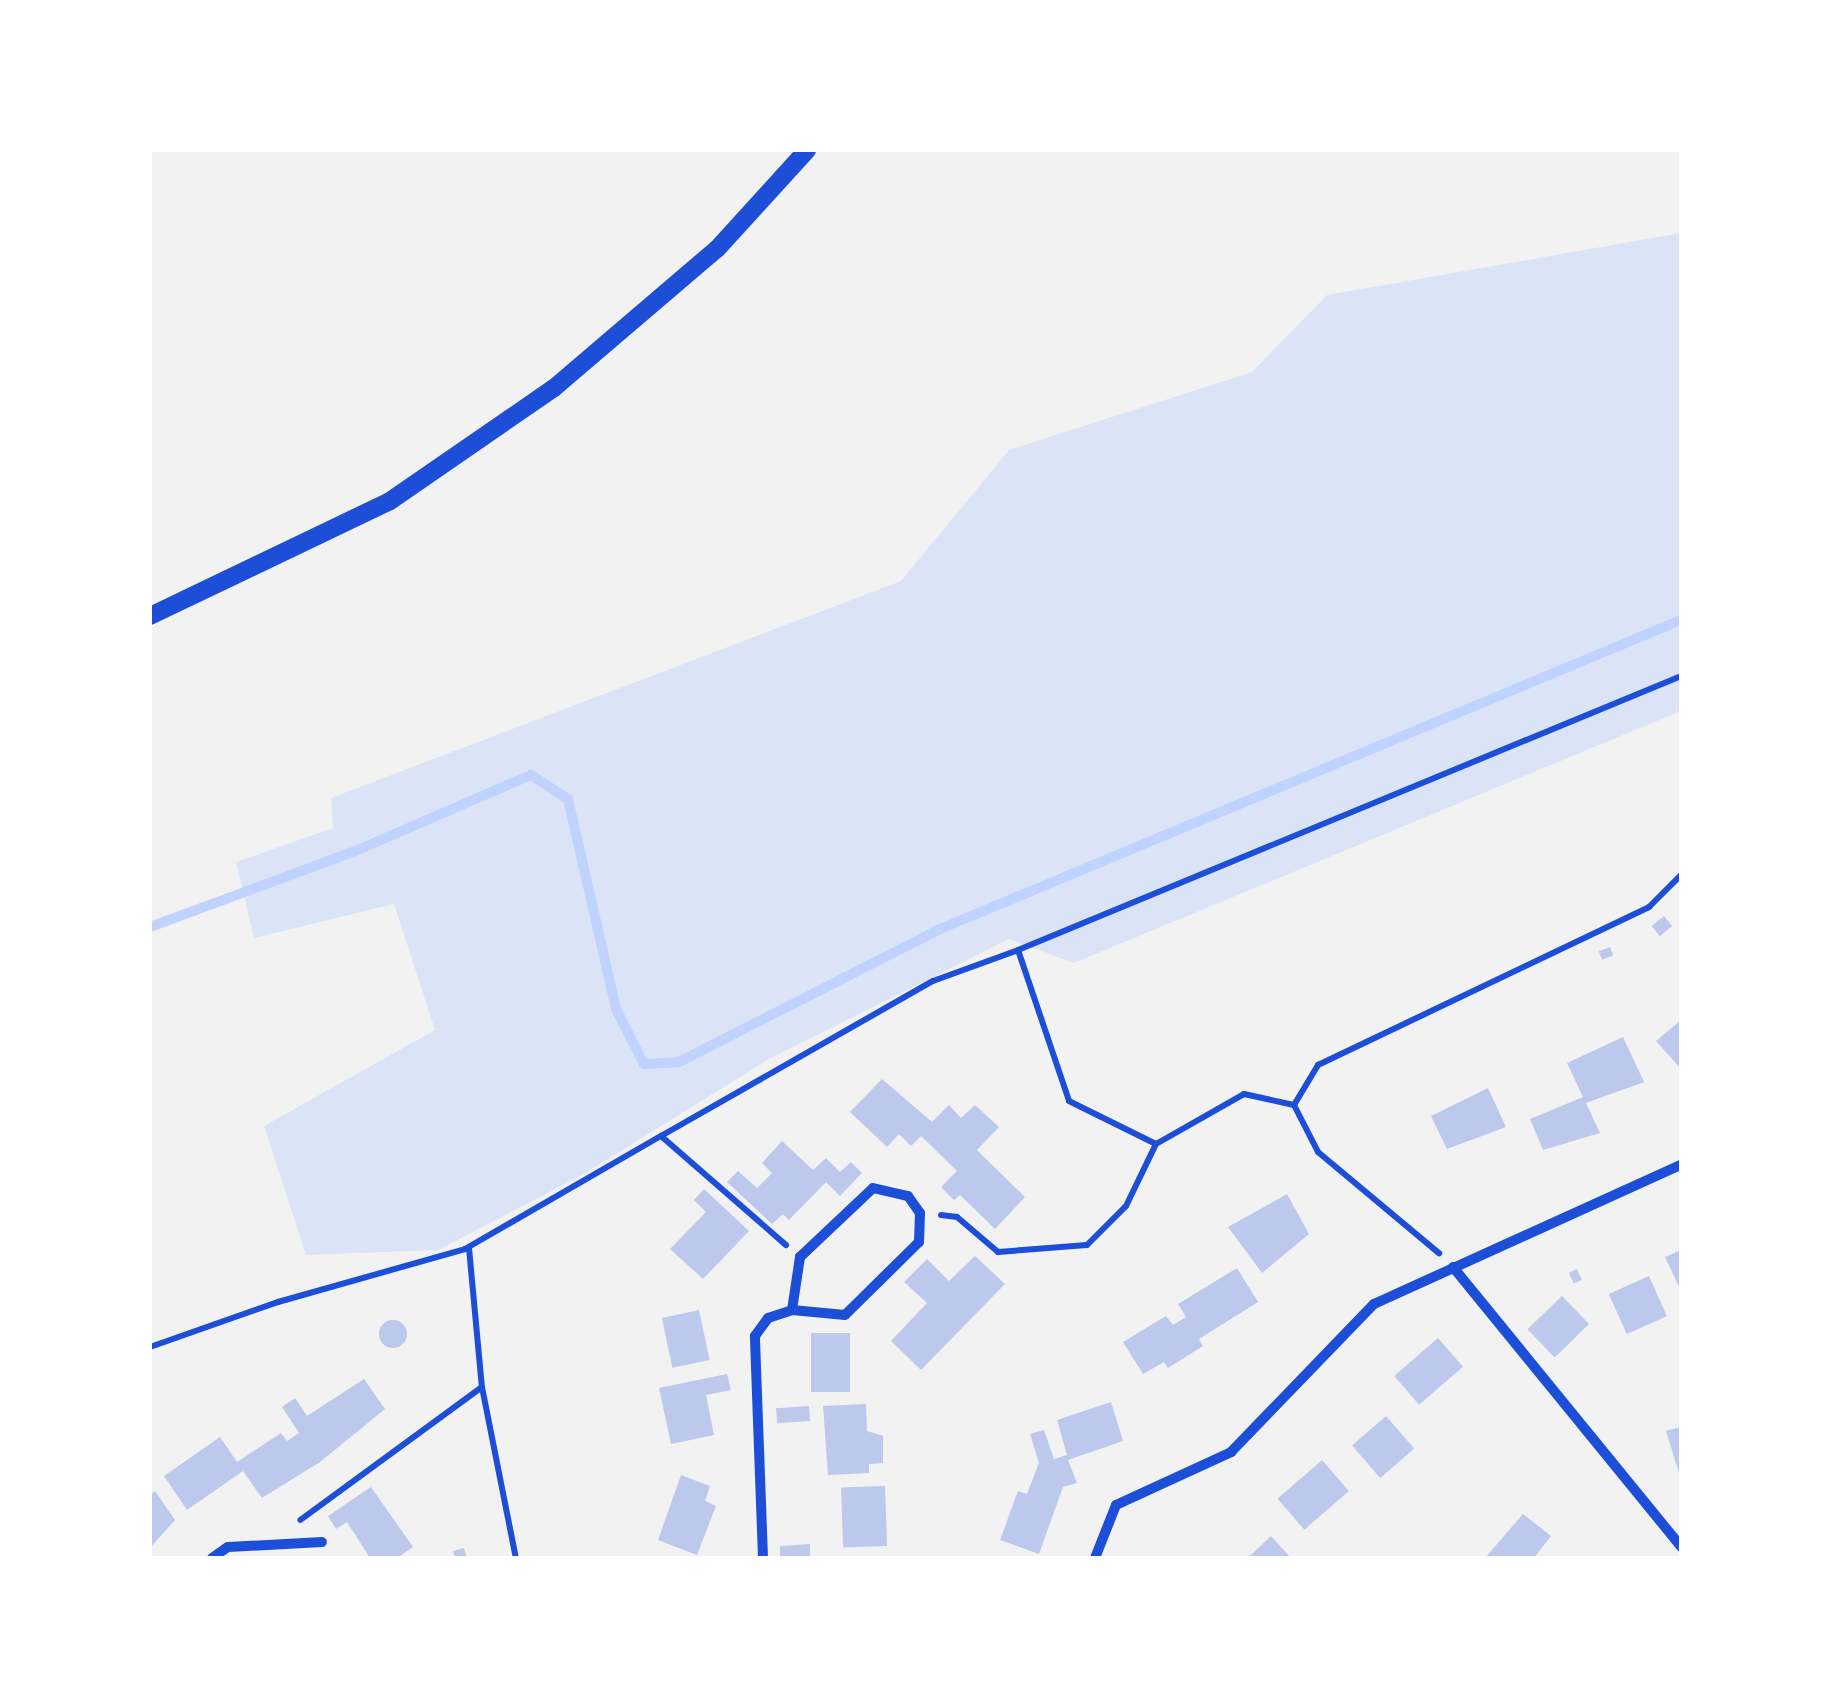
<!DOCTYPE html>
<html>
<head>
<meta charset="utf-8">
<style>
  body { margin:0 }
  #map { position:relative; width:1831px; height:1708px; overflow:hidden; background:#f2f2f2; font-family:"Roboto Condensed",sans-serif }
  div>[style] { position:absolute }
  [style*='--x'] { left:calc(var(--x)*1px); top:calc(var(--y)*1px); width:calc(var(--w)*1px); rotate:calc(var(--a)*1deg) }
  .green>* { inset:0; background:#dbe4f7 }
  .stream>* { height:10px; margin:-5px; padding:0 5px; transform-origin:5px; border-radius:5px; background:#bfd3fe }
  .building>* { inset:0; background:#bdc9ec; transform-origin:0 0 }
  .round { border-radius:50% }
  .path>* { height:6px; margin:-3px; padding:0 3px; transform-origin:3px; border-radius:3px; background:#1d4ed8 }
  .minor>* { height:10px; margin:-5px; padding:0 5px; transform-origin:5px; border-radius:5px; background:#1d4ed8 }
  .tertiary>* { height:18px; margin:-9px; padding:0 9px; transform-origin:9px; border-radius:9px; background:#1d4ed8 }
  span { translate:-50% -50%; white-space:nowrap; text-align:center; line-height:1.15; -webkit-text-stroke:9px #fff; paint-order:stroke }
  .frame { position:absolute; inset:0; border:152px solid #fff; pointer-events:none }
</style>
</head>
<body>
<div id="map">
  <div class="green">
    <i style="clip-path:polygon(1681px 233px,1681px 711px,1074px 963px,1009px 939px,769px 1059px,584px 1174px,438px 1250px,306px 1255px,264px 1126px,435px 1030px,394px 904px,254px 938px,236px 862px,333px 828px,331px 798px,901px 581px,1009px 450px,1252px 372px,1327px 295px)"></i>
  </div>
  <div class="stream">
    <i style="--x:150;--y:927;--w:216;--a:-20.3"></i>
    <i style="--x:353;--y:852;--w:194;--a:-23.4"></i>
    <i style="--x:531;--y:775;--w:44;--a:33"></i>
    <i style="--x:568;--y:799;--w:215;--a:77.1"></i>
    <i style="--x:616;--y:1009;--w:62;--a:63"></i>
    <i style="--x:644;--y:1064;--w:35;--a:-3"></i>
    <i style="--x:679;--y:1062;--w:293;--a:-27"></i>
    <i style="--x:940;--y:929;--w:803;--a:-22.64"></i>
  </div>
  <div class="building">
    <i style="left:1664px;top:916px;width:13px;height:16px;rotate:51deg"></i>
    <i style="left:1610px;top:947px;width:9px;height:12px;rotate:69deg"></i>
    <i style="clip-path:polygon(1681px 1020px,1681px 1069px,1656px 1041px)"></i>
    <i style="clip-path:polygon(1623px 1037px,1644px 1082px,1586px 1103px,1600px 1133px,1543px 1150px,1530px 1119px,1583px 1097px,1567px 1063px)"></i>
    <i style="clip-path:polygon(882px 1079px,932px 1122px,949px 1105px,961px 1118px,975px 1105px,999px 1127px,977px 1150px,1025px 1197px,995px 1229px,960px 1195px,954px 1200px,941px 1187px,957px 1171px,921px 1136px,911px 1146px,899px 1134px,887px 1147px,850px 1112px)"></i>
    <i style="clip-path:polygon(1488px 1088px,1506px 1127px,1447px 1149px,1431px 1116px)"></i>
    <i style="clip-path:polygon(782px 1141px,813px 1170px,826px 1158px,840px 1172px,851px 1162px,862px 1173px,840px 1196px,826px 1182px,789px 1220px,783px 1214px,772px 1224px,727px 1182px,738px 1171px,757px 1188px,772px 1173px,762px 1163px)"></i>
    <i style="clip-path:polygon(704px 1189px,749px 1231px,703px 1279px,670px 1249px,706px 1212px,694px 1200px)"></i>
    <i style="clip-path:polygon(1287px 1194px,1309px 1234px,1262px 1273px,1228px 1227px)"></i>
    <i style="clip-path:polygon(1681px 1250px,1681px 1291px,1665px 1257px)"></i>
    <i style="clip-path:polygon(975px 1256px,1005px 1284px,921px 1370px,891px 1341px,927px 1303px,904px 1282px,927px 1259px,949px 1281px)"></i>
    <i style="clip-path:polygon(1237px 1268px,1258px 1302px,1199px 1339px,1203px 1346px,1168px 1368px,1164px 1362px,1143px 1374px,1123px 1342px,1166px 1316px,1173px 1325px,1186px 1317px,1178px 1304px)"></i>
    <i style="left:1577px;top:1269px;width:12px;height:9px;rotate:66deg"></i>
    <i style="left:1649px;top:1276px;width:44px;height:44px;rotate:66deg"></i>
    <i style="left:1562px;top:1296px;width:39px;height:48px;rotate:46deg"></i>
    <i style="left:699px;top:1310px;width:51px;height:38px;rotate:78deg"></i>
    <i class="round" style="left:379px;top:1320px;width:28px;height:28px"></i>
    <i style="left:811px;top:1333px;width:39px;height:59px"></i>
    <i style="left:1438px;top:1338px;width:38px;height:58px;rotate:49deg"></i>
    <i style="clip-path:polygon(727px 1374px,731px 1390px,706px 1395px,714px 1435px,671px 1444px,659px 1388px)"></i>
    <i style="clip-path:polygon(364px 1379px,385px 1409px,320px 1462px,262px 1498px,243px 1471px,187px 1510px,164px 1476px,220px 1437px,237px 1462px,281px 1433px,287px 1441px,299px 1433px,282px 1407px,295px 1398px,307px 1416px)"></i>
    <i style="clip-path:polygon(1111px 1402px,1123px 1441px,1068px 1460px,1077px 1483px,1063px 1487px,1039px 1554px,1000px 1540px,1018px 1491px,1027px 1494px,1039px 1463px,1030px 1434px,1044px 1430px,1054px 1459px,1067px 1455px,1057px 1420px)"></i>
    <i style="clip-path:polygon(866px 1404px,867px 1431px,883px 1436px,883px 1463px,869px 1464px,869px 1473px,828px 1475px,823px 1406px)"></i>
    <i style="left:809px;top:1406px;width:15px;height:33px;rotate:86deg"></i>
    <i style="left:1386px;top:1416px;width:43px;height:45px;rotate:49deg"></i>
    <i style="clip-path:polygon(1681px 1427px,1681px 1476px,1680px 1476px,1666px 1431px)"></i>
    <i style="left:1322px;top:1460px;width:41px;height:59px;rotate:49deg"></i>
    <i style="clip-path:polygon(681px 1475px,710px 1486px,705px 1501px,716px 1506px,697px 1555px,658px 1540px)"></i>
    <i style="left:885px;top:1486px;width:60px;height:44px;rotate:88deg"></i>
    <i style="clip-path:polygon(371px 1487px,413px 1547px,397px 1558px,370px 1558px,347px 1522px,336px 1529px,328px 1516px)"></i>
    <i style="clip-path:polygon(155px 1491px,175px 1520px,150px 1548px,150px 1495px)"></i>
    <i style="clip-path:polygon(1523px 1514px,1551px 1536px,1534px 1558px,1485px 1558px)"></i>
    <i style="clip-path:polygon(1271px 1536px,1291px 1558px,1241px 1558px,1251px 1555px)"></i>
    <i style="clip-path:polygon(810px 1544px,810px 1558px,780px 1558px,780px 1546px)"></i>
    <i style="clip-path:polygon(464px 1548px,467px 1558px,455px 1558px,453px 1551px)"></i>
  </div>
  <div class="path">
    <i style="--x:1018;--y:950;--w:717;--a:-22.45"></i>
    <i style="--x:1294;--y:1105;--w:47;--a:-59"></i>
    <i style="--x:1318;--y:1065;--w:367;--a:-25.5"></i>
    <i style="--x:1649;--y:907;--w:45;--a:-45"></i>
    <i style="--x:661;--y:1136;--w:313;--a:-29.7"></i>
    <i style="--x:933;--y:981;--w:90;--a:-20"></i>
    <i style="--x:1018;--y:950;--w:159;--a:71.3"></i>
    <i style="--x:1069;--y:1101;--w:97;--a:26.3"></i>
    <i style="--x:941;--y:1215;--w:16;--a:7"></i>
    <i style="--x:957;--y:1217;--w:54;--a:40.5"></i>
    <i style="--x:998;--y:1252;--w:89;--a:-4.5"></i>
    <i style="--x:1087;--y:1245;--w:55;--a:-45"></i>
    <i style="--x:1126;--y:1206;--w:69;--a:-64.2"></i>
    <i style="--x:1156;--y:1144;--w:101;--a:-29.6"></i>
    <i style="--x:1244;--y:1094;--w:51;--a:12.4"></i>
    <i style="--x:1294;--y:1105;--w:53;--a:62.9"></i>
    <i style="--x:1318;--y:1152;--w:158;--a:39.9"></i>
    <i style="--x:465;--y:1249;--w:226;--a:-30"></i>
    <i style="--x:661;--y:1136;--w:166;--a:41.1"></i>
    <i style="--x:150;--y:1347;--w:136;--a:-19.4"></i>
    <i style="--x:278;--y:1302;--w:198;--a:-15.8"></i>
    <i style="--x:469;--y:1248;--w:140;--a:84.7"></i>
    <i style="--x:482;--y:1387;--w:225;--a:143.8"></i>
    <i style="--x:482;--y:1387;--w:174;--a:78.8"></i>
  </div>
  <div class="minor">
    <i style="--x:873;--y:1188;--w:36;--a:13"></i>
    <i style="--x:908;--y:1196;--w:21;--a:55"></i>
    <i style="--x:920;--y:1213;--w:29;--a:92"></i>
    <i style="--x:919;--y:1242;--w:104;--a:135.4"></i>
    <i style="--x:845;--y:1315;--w:53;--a:-174.6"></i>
    <i style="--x:792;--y:1310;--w:54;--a:-81.4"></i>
    <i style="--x:800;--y:1257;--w:100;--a:-43.4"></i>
    <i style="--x:1453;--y:1267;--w:361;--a:50.8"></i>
    <i style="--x:212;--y:1558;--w:19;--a:-35"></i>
    <i style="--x:228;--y:1547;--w:94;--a:-3"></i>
    <i style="--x:763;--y:1558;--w:222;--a:-92.1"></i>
    <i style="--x:755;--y:1336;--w:22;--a:-54"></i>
    <i style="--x:768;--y:1318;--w:25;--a:-18"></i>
    <i style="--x:1095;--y:1558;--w:57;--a:-68.4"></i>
    <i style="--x:1116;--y:1505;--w:127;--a:-24.7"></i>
    <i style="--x:1231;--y:1452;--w:206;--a:-46"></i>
    <i style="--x:1374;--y:1304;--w:337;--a:-24.4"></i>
  </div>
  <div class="tertiary">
    <i style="--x:150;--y:616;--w:266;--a:-25.6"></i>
    <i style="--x:390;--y:501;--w:199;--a:-34.6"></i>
    <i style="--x:554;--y:388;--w:214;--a:-40.5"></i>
    <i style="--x:717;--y:249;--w:134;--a:-47.7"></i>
  </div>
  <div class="frame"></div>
</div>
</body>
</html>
